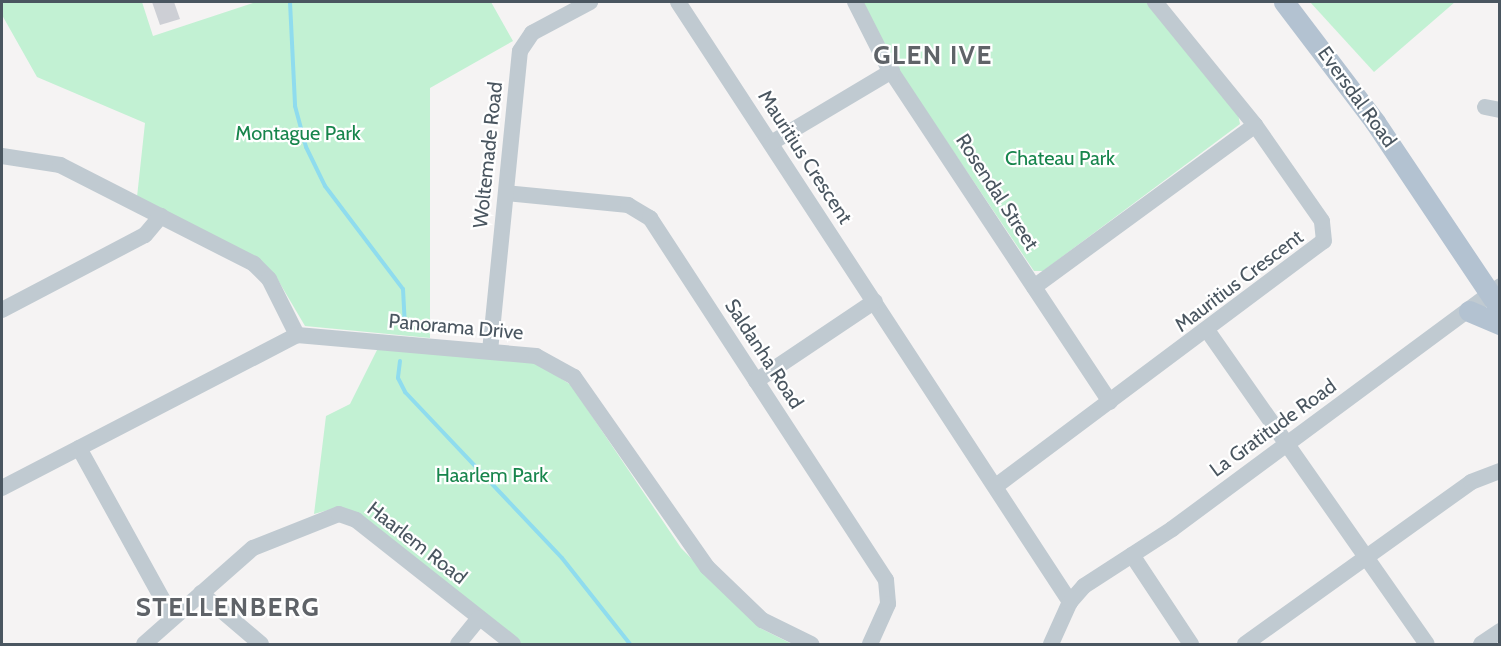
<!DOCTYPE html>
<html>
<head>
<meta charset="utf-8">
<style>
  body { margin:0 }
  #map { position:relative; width:1501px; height:646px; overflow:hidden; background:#f5f3f3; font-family:Cabin,sans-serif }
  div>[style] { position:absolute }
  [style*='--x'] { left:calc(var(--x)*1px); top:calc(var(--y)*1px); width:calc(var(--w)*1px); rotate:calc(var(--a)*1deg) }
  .green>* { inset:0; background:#c2f1d3 }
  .stream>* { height:4px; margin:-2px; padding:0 2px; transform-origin:2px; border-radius:2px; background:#8fdcee }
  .building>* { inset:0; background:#cdcfd5 }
  .minor>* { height:16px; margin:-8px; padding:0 8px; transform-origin:8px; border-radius:8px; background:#c0cad1 }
  .major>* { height:21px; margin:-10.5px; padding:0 10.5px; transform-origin:10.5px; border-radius:10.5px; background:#b3c2d1 }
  span { translate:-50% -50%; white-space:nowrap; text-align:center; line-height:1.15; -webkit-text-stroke:4.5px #fff; paint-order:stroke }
  .street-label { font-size:20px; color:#4a5660 }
  .park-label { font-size:20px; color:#17854c }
  .district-label { font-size:26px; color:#5f6368; font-weight:700; letter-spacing:1.5px }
  .frame { position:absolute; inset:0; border:3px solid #4a5660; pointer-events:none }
</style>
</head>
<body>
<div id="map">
  <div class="green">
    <i style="clip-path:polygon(2px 2px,142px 2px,153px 36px,256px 2px,491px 2px,513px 41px,430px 88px,430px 338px,305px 326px,275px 275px,137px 197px,145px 123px,37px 77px,2px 15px)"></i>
    <i style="clip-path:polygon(862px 2px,1146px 2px,1237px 109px,1240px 124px,1043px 271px,1034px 271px,893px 62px)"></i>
    <i style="clip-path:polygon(1310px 2px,1455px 2px,1374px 72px)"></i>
    <i style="clip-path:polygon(378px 348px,537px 363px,571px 385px,681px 548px,760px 628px,792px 644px,522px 644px,358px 515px,332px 509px,314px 514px,326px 416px,350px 404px)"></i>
  </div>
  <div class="stream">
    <i style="--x:290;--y:2;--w:104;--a:87.2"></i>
    <i style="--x:295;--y:106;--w:42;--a:75"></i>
    <i style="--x:306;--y:147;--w:43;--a:64"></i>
    <i style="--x:325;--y:186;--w:129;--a:52.9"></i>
    <i style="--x:403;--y:289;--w:37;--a:87"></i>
    <i style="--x:400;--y:361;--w:17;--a:97"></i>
    <i style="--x:398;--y:378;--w:16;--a:63"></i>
    <i style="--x:405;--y:392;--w:228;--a:46.6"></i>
    <i style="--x:562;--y:558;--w:110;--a:51.7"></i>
  </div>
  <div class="building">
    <i style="clip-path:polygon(152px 2px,174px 2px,180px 19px,160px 25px)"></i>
  </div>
  <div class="minor">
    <i style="--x:678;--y:2;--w:717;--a:56.84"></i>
    <i style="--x:855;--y:2;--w:71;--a:63.1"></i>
    <i style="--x:887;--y:65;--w:404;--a:56.5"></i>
    <i style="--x:1485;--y:107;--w:15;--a:11"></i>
    <i style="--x:771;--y:143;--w:141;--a:-30.8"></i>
    <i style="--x:2;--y:156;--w:59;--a:8.8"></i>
    <i style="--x:60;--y:165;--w:218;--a:27"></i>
    <i style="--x:254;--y:264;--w:21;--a:45"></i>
    <i style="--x:269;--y:279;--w:63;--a:63.4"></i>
    <i style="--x:506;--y:193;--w:123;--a:5.6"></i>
    <i style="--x:628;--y:205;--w:26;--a:31"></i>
    <i style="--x:650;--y:218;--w:432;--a:56.9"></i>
    <i style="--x:886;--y:580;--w:24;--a:85"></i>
    <i style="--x:888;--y:604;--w:44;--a:114.2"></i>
    <i style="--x:1034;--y:287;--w:274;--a:-36.2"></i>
    <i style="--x:2;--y:310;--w:161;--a:-27.7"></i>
    <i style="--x:145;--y:235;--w:25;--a:-50"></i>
    <i style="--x:1207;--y:330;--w:383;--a:55"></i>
    <i style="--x:490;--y:351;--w:301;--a:-84.3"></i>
    <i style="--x:520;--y:51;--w:22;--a:-56"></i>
    <i style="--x:532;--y:33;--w:66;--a:-28.1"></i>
    <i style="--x:756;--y:381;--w:143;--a:-33.9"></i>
    <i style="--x:79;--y:448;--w:194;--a:61.1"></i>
    <i style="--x:996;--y:486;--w:409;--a:-36.8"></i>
    <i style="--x:1324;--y:241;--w:20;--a:-96"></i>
    <i style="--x:1322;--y:221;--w:117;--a:-124.9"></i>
    <i style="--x:1255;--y:125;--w:159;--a:-129.1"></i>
    <i style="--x:2;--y:488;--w:332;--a:-27.4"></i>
    <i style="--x:297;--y:335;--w:240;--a:5"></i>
    <i style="--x:536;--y:356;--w:43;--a:28.9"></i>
    <i style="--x:574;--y:377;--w:232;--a:55"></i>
    <i style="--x:707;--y:567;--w:76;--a:43.9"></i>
    <i style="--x:762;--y:620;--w:55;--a:26.1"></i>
    <i style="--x:1132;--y:555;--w:107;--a:56.5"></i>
    <i style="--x:201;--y:593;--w:79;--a:40.4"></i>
    <i style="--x:144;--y:644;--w:145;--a:-41.4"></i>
    <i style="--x:253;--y:548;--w:92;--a:-21.6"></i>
    <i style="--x:339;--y:514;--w:18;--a:19"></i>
    <i style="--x:356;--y:520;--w:200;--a:38.3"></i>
    <i style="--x:458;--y:644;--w:33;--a:-51"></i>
    <i style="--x:1051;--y:644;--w:46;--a:-65.7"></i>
    <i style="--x:1070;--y:602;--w:21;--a:-49"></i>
    <i style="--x:1084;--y:586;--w:105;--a:-32.9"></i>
    <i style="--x:1172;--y:529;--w:408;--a:-36.5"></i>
    <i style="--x:1245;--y:644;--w:278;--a:-35.6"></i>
    <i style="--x:1471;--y:482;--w:31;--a:-21"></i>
    <i style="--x:1481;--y:644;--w:23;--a:-34"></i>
  </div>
  <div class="major">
    <i style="--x:1284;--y:2;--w:151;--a:52.8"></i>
    <i style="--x:1375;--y:122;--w:225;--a:56.2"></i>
    <i style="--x:1469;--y:311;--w:34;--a:23"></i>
  </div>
  <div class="street-label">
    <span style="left:1357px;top:97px;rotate:54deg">Eversdal Road</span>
    <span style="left:488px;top:155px;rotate:-84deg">Woltemade Road</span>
    <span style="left:805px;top:157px;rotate:57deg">Mauritius Crescent</span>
    <span style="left:997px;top:192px;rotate:57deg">Rosendal Street</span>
    <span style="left:1239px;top:281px;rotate:-37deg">Mauritius Crescent</span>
    <span style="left:456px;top:327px;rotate:5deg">Panorama Drive</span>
    <span style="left:764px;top:354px;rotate:57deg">Saldanha Road</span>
    <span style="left:1273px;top:428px;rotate:-36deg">La Gratitude Road</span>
    <span style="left:417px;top:543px;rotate:38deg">Haarlem Road</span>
  </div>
  <div class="park-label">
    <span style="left:298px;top:133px">Montague Park</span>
    <span style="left:1060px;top:158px">Chateau Park</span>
    <span style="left:492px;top:475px">Haarlem Park</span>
  </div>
  <div class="district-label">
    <span style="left:933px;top:56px">GLEN IVE</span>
    <span style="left:228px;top:608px">STELLENBERG</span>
  </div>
  <div class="frame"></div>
</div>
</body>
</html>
